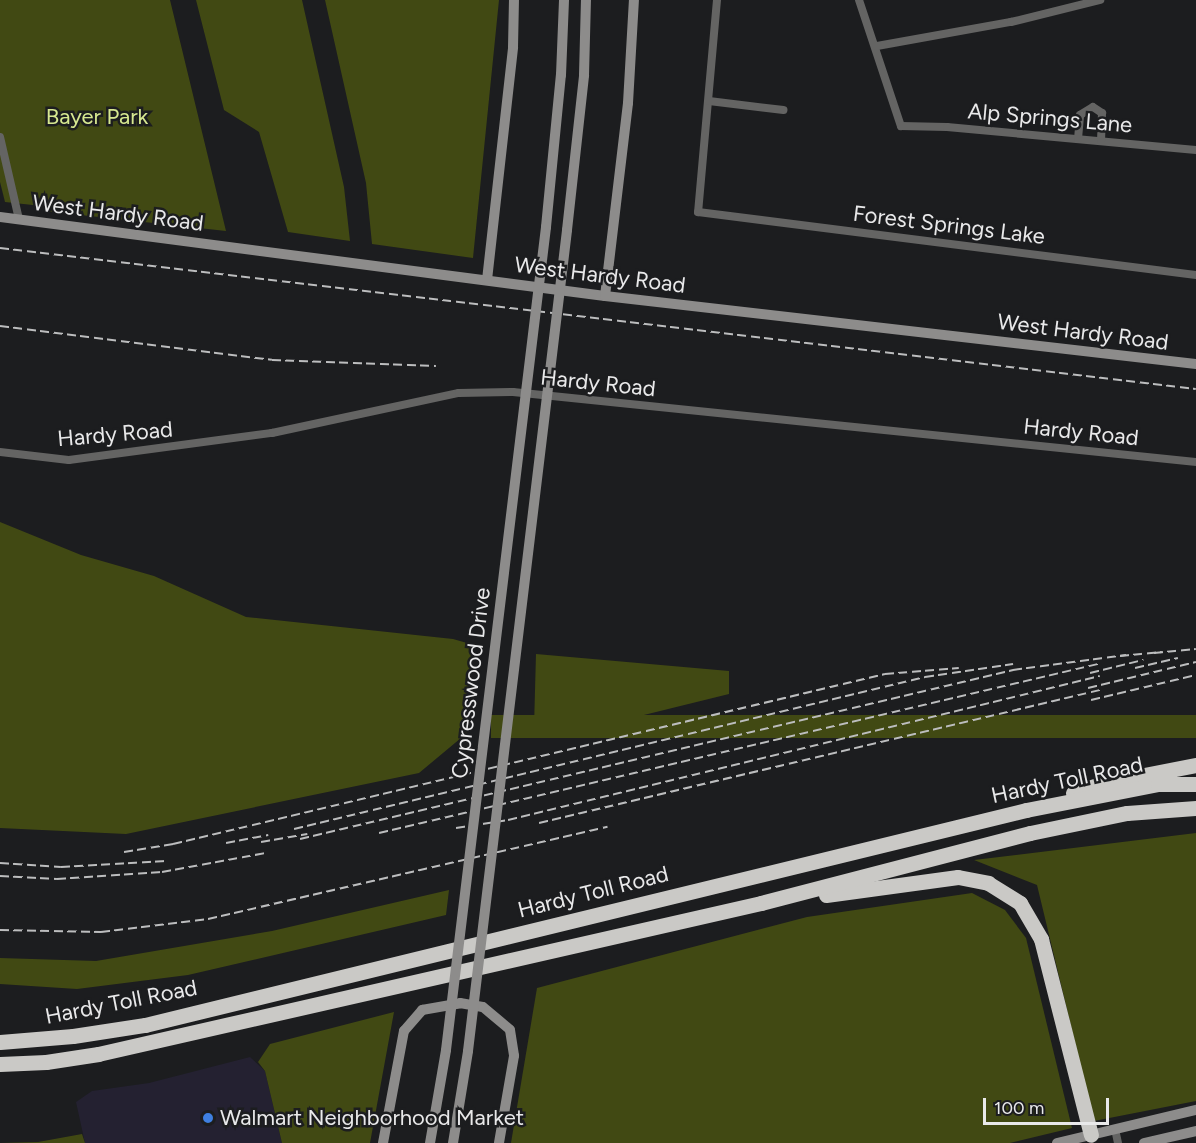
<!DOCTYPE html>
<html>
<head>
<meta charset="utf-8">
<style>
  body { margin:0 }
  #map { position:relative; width:1196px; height:1143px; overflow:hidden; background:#1c1d1f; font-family:Figtree,sans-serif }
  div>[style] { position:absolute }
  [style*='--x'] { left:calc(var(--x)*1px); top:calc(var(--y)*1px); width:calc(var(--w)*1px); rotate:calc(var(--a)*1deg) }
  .commercial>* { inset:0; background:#242131 }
  .green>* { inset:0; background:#414913; transform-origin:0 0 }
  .minor>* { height:8px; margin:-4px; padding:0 4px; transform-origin:4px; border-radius:4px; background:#646463 }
  .secondary>* { height:10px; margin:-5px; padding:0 5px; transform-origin:5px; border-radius:5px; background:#8d8c8b }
  .motorway>* { height:15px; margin:-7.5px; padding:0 7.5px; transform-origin:7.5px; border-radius:7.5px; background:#cac9c6 }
  .rail>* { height:2px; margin-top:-1px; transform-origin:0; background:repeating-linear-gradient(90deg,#bcbdbe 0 9px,transparent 0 13.5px) }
  .secondary-bridge>* { height:10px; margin:-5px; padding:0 5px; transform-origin:5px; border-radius:5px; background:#8d8c8b }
  .dots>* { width:16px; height:16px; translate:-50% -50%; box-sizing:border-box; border:3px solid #1c1d1f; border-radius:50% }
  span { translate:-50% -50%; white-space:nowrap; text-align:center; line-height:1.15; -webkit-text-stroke:5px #1c1d1f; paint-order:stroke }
  .park-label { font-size:22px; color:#d7e890 }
  .street-label { font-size:22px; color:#e9e9ea }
  .poi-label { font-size:22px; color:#e9e9ea }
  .left { translate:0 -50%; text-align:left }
  .scale { position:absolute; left:983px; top:1098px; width:126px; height:27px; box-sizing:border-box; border:3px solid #e9e9ea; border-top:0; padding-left:8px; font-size:18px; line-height:21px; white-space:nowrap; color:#e9e9ea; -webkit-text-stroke:4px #1c1d1f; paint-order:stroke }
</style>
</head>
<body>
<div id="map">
  <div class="commercial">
    <i style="clip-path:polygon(250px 1057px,265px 1071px,282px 1143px,85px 1143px,76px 1102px,92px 1091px,149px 1083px)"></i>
  </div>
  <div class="green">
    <i style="clip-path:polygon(0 0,170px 0,226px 231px,44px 211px,42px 206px,5px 202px,0 182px)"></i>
    <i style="clip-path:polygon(196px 0,302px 0,344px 187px,350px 241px,288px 232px,259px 132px,224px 110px)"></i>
    <i style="clip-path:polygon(325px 0,499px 0,473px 258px,372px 244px,366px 183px)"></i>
    <i style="clip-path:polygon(0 522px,81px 555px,154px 576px,246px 617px,453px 639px,474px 645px,467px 733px,419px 773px,126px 834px,0 828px)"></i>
    <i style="clip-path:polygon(536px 654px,729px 671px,729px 694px,575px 732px,534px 727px)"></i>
    <i style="left:1196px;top:715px;width:23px;height:705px;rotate:90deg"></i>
    <i style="clip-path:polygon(1196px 833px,1196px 1101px,1094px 1121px,1037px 885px,974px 860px)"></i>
    <i style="clip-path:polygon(449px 890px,446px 915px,188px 975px,77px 989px,0 984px,0 958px,96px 961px,272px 931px)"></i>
    <i style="clip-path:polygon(972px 893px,1005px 910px,1026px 938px,1072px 1128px,1010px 1143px,511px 1143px,537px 988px,807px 917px)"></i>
    <i style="clip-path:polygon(394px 1012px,370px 1143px,282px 1143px,265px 1071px,258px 1062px,270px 1044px)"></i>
    <i style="clip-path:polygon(82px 1134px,85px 1143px,0 1143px,38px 1142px)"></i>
  </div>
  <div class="minor">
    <i style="--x:717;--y:0;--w:213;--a:95.1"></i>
    <i style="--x:698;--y:212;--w:502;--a:7.21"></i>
    <i style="--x:859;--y:0;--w:133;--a:71.6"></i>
    <i style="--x:901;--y:126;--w:46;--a:1.2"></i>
    <i style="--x:947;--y:127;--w:250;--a:5.3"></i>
    <i style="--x:877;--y:46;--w:136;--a:-10.2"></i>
    <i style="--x:1011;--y:22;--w:92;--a:-13.9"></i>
    <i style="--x:709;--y:101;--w:75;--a:6.9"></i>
    <i style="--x:0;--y:137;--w:84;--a:77"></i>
    <i style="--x:1078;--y:139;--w:24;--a:-85"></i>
    <i style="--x:1080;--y:115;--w:15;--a:-32"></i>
    <i style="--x:1093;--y:107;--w:11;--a:34"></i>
    <i style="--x:1102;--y:113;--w:28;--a:92"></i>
    <i style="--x:0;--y:452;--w:69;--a:6.6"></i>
    <i style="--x:69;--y:460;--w:205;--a:-7.6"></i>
    <i style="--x:272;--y:433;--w:191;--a:-12.1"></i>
    <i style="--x:459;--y:393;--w:54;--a:-1.1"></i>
    <i style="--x:513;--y:392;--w:687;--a:5.85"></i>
    <i style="--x:1115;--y:1129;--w:14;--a:78"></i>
  </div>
  <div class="secondary">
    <i style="--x:0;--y:217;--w:610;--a:7.44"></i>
    <i style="--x:605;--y:296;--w:595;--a:6.56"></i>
    <i style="--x:546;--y:227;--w:153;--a:-84.4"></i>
    <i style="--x:561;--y:75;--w:75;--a:-87.7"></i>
    <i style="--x:567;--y:230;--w:156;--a:-83.7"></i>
    <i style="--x:584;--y:75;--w:75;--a:-88.5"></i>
    <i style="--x:487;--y:280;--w:234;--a:-83.6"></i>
    <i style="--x:513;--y:47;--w:47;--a:-88.8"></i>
    <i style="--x:605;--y:296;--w:194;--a:-83.2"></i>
    <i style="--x:628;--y:103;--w:103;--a:-86.7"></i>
    <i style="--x:383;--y:1143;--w:114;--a:-79.4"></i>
    <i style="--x:404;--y:1031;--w:28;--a:-49"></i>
    <i style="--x:422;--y:1010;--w:39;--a:-10"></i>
    <i style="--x:460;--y:1003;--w:23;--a:10"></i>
    <i style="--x:483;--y:1007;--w:35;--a:40"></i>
    <i style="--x:510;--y:1030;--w:26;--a:81"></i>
    <i style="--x:514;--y:1056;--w:88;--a:99.8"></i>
    <i style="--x:430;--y:1143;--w:94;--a:-80.2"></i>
    <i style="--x:453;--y:1143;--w:93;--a:-80.7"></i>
    <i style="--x:1057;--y:1143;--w:143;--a:-13.4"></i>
    <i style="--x:1144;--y:1143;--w:53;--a:-13"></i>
  </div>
  <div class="motorway">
    <i style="--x:1073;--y:793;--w:32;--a:-18"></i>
    <i style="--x:1103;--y:783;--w:95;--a:-11"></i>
    <i style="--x:826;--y:895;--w:133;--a:-7.8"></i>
    <i style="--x:958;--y:877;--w:31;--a:11"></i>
    <i style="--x:988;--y:883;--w:38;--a:32"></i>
    <i style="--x:1020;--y:903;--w:42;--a:59.7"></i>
    <i style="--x:1041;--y:939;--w:202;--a:75.7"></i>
    <i style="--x:0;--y:1042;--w:73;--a:-4.7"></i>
    <i style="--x:73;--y:1036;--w:73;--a:-8.7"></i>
    <i style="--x:145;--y:1025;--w:907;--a:-13.71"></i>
    <i style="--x:1026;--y:810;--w:135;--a:-11.1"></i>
    <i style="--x:1158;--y:784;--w:38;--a:0"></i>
    <i style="--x:0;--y:1064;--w:46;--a:-2.5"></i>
    <i style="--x:46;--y:1062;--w:53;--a:-8.7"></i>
    <i style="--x:98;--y:1054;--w:680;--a:-12.83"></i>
    <i style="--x:761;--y:903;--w:278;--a:-14.6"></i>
    <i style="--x:1030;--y:833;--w:99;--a:-11.7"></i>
    <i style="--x:1127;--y:813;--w:69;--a:-4.1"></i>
  </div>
  <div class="rail">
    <i style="--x:0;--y:248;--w:1204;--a:6.72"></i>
    <i style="--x:0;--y:326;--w:274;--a:7.1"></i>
    <i style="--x:272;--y:360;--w:164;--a:2.1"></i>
    <i style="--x:1154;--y:653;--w:42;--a:-5.4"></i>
    <i style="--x:1120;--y:656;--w:42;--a:-5.4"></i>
    <i style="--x:1135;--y:668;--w:44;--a:-13.1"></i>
    <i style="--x:1090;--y:673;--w:55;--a:-13.8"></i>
    <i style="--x:1088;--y:688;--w:111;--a:-13.5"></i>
    <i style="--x:1091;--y:700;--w:108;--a:-13.4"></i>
    <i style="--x:539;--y:823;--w:577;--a:-13.34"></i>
    <i style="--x:456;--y:828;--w:53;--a:-8.7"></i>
    <i style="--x:508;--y:820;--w:609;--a:-13.67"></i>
    <i style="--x:294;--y:829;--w:649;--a:-13.54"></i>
    <i style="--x:925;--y:677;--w:89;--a:-8.4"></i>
    <i style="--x:379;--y:833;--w:739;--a:-13.23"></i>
    <i style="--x:300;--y:839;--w:733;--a:-13.33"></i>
    <i style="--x:1013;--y:670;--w:114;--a:-7.6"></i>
    <i style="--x:261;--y:842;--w:47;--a:-9.9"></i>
    <i style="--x:226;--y:843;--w:43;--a:-10.8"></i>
    <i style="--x:124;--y:852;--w:50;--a:-9.3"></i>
    <i style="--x:173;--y:844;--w:732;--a:-13.43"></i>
    <i style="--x:885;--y:674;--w:74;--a:-4.6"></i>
    <i style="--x:0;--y:863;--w:61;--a:3.8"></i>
    <i style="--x:61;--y:867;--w:105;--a:-3.3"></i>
    <i style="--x:0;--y:876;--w:57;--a:3"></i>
    <i style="--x:57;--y:879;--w:105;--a:-3.8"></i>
    <i style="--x:162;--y:872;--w:106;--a:-10.4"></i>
    <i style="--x:0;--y:930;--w:101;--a:1.1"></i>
    <i style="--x:101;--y:932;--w:108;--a:-6.9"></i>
    <i style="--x:208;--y:919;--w:410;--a:-13"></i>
  </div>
  <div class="secondary-bridge">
    <i style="--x:446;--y:1050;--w:829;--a:-83.07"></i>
    <i style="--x:468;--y:1051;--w:827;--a:-83.12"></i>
  </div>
  <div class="dots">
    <i style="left:208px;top:1118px;background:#3f7fe0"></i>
  </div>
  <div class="park-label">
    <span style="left:97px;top:117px">Bayer Park</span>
  </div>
  <div class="street-label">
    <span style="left:1050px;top:118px;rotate:5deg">Alp Springs Lane</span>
    <span style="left:118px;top:213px;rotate:7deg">West Hardy Road</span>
    <span style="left:949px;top:225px;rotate:7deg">Forest Springs Lake</span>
    <span style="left:600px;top:275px;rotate:7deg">West Hardy Road</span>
    <span style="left:1083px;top:332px;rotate:7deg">West Hardy Road</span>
    <span style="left:598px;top:383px;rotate:6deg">Hardy Road</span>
    <span style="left:1081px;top:432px;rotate:6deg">Hardy Road</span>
    <span style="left:115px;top:434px;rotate:-5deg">Hardy Road</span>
    <span style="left:471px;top:683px;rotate:-83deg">Cypresswood Drive</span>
    <span style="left:1067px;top:780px;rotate:-12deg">Hardy Toll Road</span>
    <span style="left:593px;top:892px;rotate:-14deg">Hardy Toll Road</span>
    <span style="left:121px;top:1002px;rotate:-11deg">Hardy Toll Road</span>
  </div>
  <div class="poi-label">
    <span class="left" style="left:220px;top:1118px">Walmart Neighborhood Market</span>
  </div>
  <div class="scale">100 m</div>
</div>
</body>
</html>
